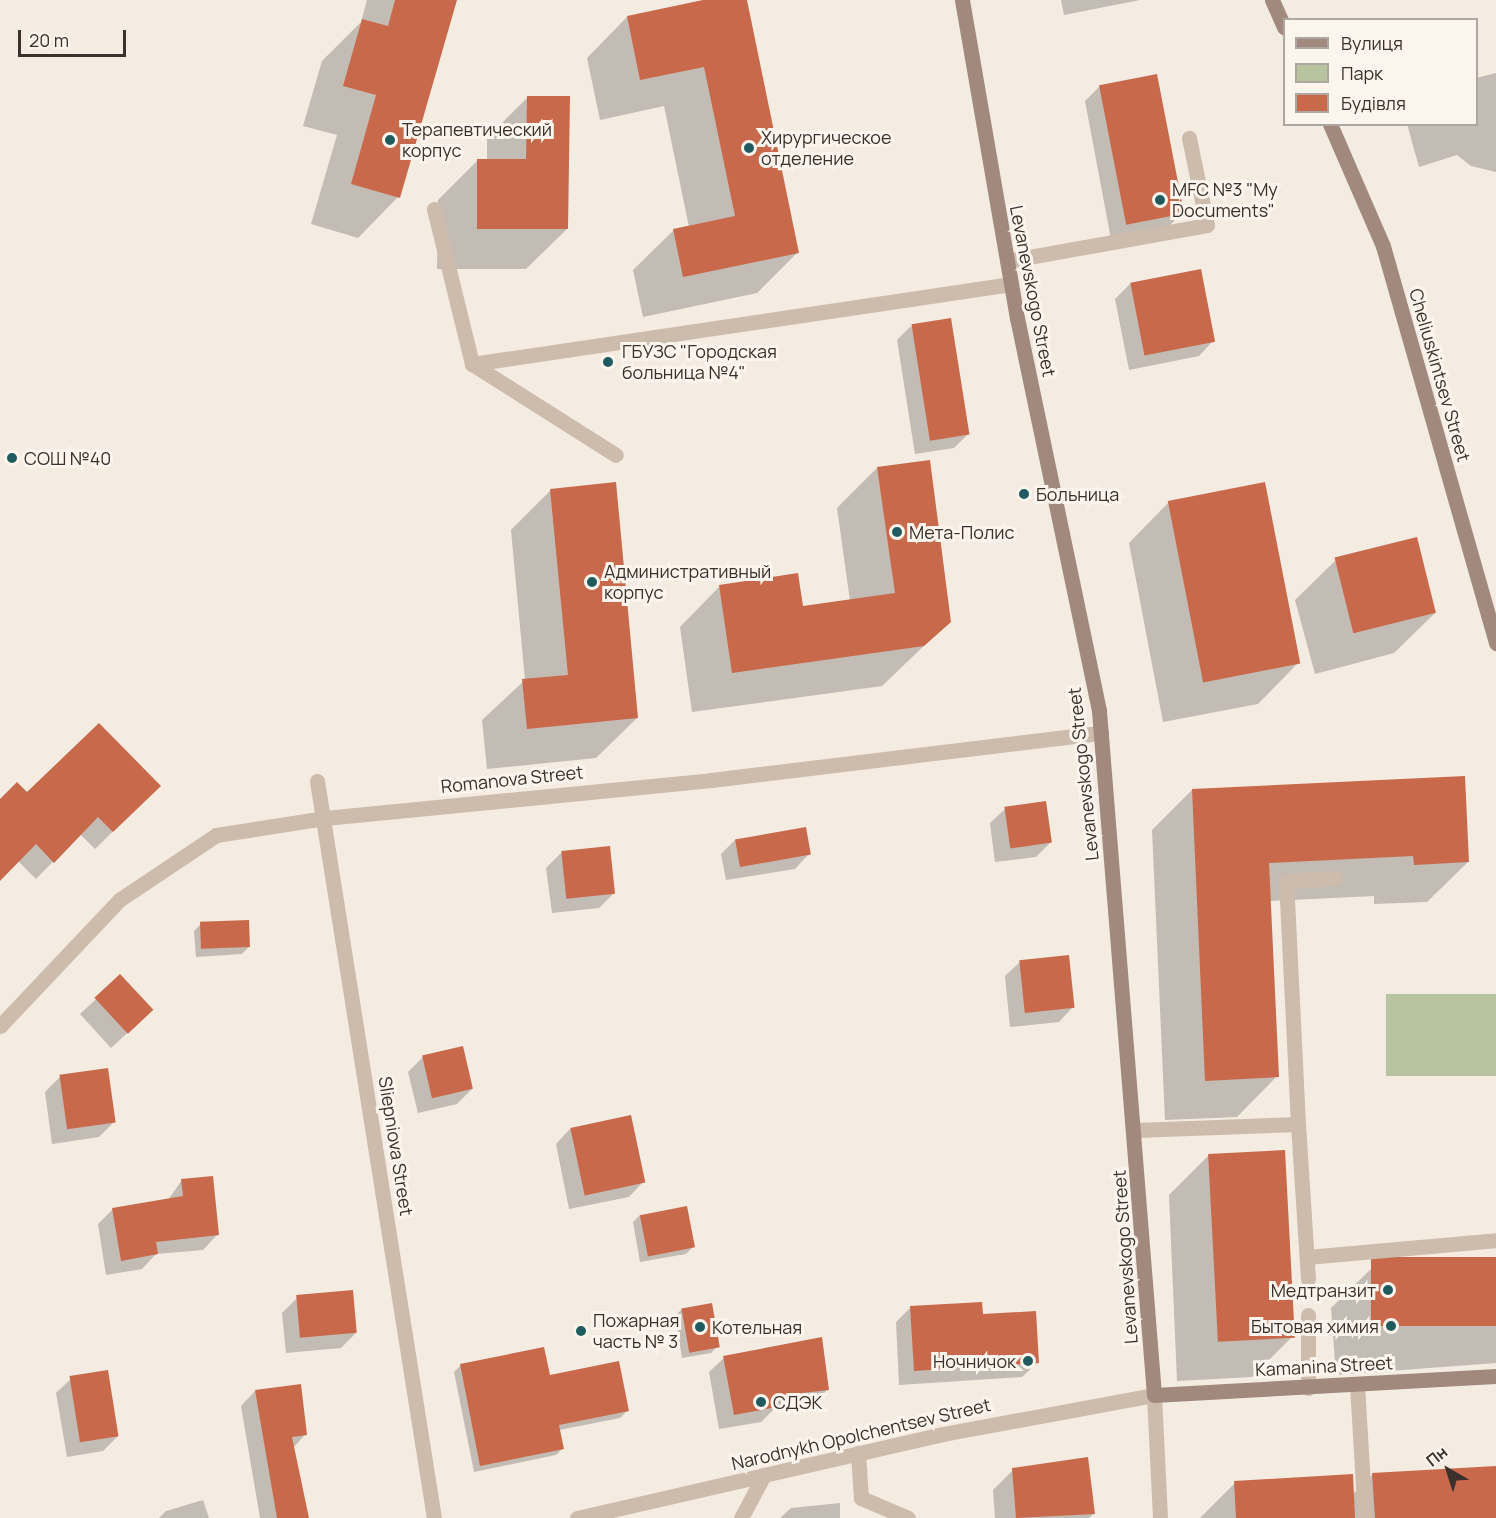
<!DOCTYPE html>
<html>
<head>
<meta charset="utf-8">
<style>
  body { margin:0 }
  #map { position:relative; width:1496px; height:1518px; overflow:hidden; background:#f4ebe1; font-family:Manrope,sans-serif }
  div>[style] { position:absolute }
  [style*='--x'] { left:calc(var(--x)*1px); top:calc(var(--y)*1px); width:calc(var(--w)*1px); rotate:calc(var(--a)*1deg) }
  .green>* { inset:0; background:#b8c4a0; transform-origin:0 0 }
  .shadow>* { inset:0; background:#0003 }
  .building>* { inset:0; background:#c8694b; transform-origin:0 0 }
  .service>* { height:15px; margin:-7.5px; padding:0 7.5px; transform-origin:7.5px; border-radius:7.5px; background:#cdbbac }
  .minor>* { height:15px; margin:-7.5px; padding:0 7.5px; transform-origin:7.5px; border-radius:7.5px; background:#cdbbac }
  .tertiary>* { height:15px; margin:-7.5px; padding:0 7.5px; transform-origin:7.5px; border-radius:7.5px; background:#cdbbac }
  .secondary>* { height:15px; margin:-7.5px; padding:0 7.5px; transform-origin:7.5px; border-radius:7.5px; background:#a18a7d }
  .dots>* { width:16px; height:16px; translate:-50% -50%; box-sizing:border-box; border:3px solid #fbf5ee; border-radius:50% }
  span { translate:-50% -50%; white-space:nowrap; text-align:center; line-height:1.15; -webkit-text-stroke:6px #fbf5ee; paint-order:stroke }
  .poi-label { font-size:18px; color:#3b302b }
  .left { translate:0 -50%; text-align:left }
  .right { translate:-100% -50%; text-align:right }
  .street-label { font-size:18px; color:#3b302b }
  .legend { position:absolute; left:1283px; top:18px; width:195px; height:108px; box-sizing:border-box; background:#fbf5ee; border:2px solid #aea6a0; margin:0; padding:8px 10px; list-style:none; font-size:18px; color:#3b302b }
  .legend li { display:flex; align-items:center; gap:12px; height:30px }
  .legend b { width:30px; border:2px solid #aea6a0 }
  .north { position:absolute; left:1418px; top:1440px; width:60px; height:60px; -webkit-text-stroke:4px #fbf5ee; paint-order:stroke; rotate:321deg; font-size:16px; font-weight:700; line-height:24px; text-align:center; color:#3b302b }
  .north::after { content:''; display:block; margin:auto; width:21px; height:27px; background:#3b302b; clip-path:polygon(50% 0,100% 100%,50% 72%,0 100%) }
  .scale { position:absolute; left:18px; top:30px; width:108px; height:27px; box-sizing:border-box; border:3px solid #3b302b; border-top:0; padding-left:8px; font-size:18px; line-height:21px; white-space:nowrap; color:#3b302b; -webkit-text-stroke:4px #fbf5ee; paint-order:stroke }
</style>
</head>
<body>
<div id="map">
  <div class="green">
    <i style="left:1496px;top:994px;width:82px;height:110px;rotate:90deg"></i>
  </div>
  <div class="shadow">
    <i style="clip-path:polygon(367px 0,456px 0,398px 197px,358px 238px,311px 224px,337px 135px,303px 126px,322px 61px,361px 22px)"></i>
    <i style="clip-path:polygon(711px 0,745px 0,797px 253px,757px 293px,643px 317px,633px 270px,674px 230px,689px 227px,664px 106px,600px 120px,587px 58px,627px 17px)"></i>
    <i style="clip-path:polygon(1061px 0,1140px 0,1064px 15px)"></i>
    <i style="clip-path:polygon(1496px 73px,1496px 172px,1471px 166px,1457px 155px,1419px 167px,1407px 124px,1476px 124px,1476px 78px)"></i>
    <i style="clip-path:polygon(1100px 86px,1182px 213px,1167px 228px,1111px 239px,1085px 101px)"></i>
    <i style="clip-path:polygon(527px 98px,567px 229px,526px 269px,437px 269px,438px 200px,478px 160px,487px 160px,487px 138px)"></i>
    <i style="clip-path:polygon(1200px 271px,1213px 341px,1199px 356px,1129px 370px,1115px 299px,1130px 284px)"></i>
    <i style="clip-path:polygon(911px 326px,969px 433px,954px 448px,915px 454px,897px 340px)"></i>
    <i style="clip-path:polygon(877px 468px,950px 621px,882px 686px,692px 712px,680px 627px,720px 586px,801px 608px,850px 601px,837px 508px)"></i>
    <i style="clip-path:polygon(551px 490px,637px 718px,596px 758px,487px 769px,482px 720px,525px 680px,511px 530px)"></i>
    <i style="clip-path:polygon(1169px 502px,1298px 663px,1258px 704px,1163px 722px,1129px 543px)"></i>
    <i style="clip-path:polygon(1336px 560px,1435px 613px,1394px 653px,1315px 674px,1295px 600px)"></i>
    <i style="clip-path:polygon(159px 786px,95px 849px,80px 834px,36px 879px,18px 861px,0 880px,0 801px,27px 794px)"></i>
    <i style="clip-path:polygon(1192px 790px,1468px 862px,1427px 902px,1374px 904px,1374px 896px,1270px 901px,1277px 1076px,1237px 1117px,1165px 1120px,1152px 830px)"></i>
    <i style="clip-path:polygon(1005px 809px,1051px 842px,1036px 857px,995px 862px,990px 823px)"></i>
    <i style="clip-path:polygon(736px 839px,809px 854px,795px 869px,726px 880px,721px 854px)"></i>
    <i style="clip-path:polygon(561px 853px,614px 893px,599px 908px,552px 913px,546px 868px)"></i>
    <i style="clip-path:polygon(201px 924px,249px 947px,242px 954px,196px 957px,194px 931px)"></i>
    <i style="clip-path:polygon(1020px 962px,1073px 1007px,1059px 1022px,1010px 1027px,1005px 976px)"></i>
    <i style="clip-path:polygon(120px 977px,136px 1025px,111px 1048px,80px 1014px)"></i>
    <i style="clip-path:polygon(423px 1057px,472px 1089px,457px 1104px,418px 1113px,408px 1072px)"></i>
    <i style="clip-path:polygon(60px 1077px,114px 1122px,99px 1137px,52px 1144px,45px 1092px)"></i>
    <i style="clip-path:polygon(570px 1129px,643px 1182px,629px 1197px,569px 1209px,556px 1144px)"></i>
    <i style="clip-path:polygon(1209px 1155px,1292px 1337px,1252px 1377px,1177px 1381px,1169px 1195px)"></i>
    <i style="clip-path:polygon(182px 1180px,217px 1235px,203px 1250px,156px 1254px,142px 1269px,106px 1275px,98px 1224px,113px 1209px,168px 1200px)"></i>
    <i style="clip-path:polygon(640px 1215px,693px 1247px,686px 1254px,640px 1262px,633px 1222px)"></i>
    <i style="clip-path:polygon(1496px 1259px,1496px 1363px,1336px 1375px,1331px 1308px,1372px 1268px)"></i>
    <i style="clip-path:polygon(297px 1298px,356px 1333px,341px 1348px,286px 1353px,282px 1313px)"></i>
    <i style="clip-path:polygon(910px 1308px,982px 1316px,1037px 1363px,1022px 1377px,899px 1385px,896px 1322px)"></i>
    <i style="clip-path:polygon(682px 1309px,718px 1346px,711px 1353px,682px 1358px,675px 1316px)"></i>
    <i style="clip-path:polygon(724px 1358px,828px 1389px,813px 1404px,774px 1409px,761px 1422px,719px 1429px,709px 1372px)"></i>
    <i style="clip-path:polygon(461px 1365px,549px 1377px,627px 1411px,620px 1418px,559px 1430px,563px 1448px,556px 1455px,474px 1472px,454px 1372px)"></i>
    <i style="clip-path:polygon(71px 1379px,118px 1436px,103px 1451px,67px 1457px,56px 1393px)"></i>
    <i style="clip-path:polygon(255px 1391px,305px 1435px,293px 1448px,307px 1518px,260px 1518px,241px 1406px)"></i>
    <i style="clip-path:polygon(1496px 1467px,1496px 1518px,1200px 1518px,1235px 1483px,1352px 1495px,1373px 1474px)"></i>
    <i style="clip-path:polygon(1013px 1470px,1094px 1513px,1089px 1518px,995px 1518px,993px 1490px)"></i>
    <i style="clip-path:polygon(203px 1500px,209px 1518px,159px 1518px,166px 1511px)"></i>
    <i style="clip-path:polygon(840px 1503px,840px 1518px,780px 1518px,791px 1508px)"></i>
  </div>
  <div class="building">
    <i style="clip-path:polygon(395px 0,457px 0,400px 198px,351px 184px,376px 95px,343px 86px,362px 19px,388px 26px)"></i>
    <i style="clip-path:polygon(703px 0,747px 0,799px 253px,683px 277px,673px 229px,735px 216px,704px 67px,640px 80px,627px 16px)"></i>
    <i style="left:1157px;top:74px;width:142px;height:59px;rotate:79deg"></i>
    <i style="clip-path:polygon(527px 96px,570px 96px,568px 229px,477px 229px,477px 159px,526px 159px)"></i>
    <i style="left:1201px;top:269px;width:74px;height:72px;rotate:79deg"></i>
    <i style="left:951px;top:318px;width:118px;height:40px;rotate:81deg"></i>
    <i style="clip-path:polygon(930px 460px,951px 622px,924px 646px,732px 673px,719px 585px,798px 573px,803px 606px,895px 593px,877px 467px)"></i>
    <i style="clip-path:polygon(616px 482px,638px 718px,527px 729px,522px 679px,568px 675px,550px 489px)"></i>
    <i style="left:1265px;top:482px;width:185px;height:99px;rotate:79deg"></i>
    <i style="left:1417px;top:537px;width:78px;height:85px;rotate:76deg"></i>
    <i style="clip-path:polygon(99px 723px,161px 786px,113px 832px,98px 817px,54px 863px,36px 844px,0 881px,0 799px,17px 782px,27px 792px)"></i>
    <i style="clip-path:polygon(1465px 776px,1469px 862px,1414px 865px,1413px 856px,1269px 863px,1279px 1077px,1205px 1081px,1192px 789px)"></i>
    <i style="left:1046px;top:801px;width:42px;height:42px;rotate:82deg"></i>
    <i style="left:806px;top:827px;width:28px;height:72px;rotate:80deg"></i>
    <i style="left:610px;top:846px;width:48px;height:49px;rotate:84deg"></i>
    <i style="left:249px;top:920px;width:27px;height:49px;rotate:88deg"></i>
    <i style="left:1069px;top:955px;width:53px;height:50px;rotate:84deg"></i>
    <i style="left:120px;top:974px;width:49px;height:35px;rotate:47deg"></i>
    <i style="left:463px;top:1046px;width:44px;height:42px;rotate:77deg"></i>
    <i style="left:108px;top:1068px;width:55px;height:49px;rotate:82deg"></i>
    <i style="left:631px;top:1115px;width:69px;height:62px;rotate:78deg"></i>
    <i style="left:1285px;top:1150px;width:188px;height:77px;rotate:87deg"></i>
    <i style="clip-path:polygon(213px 1176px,219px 1235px,156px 1242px,158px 1254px,121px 1261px,112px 1208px,183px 1196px,181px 1179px)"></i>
    <i style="left:687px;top:1206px;width:42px;height:48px;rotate:79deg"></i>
    <i style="left:1496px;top:1257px;width:69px;height:125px;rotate:90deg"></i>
    <i style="left:353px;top:1290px;width:43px;height:57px;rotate:85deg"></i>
    <i style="clip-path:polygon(982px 1302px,983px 1314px,1036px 1311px,1039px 1363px,914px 1371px,910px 1306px)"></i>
    <i style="left:712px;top:1303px;width:45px;height:31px;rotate:80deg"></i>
    <i style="clip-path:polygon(822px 1337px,829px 1390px,775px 1396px,777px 1407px,734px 1415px,723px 1356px)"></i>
    <i style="clip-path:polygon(544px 1347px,550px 1375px,619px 1361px,629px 1411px,559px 1425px,564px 1449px,480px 1466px,460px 1364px)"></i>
    <i style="left:108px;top:1370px;width:67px;height:39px;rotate:81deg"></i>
    <i style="clip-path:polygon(301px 1384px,307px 1435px,292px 1437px,309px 1518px,277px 1518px,255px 1390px)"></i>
    <i style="clip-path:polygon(1088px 1457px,1095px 1514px,1016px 1518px,1012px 1468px)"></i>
    <i style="clip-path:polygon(1496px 1466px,1496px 1518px,1375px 1518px,1372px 1473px)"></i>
    <i style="clip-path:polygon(1353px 1474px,1355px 1518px,1236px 1518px,1234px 1481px)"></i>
  </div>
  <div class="service">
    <i style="--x:434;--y:209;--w:160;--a:76.2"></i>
    <i style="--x:472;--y:364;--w:170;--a:32.3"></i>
    <i style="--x:1007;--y:261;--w:203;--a:-10.2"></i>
    <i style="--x:1207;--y:225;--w:89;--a:-101.7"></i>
    <i style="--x:472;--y:364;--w:545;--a:-8.44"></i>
    <i style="--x:1298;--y:1124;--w:155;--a:86.3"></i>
    <i style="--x:1136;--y:1130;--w:162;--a:-2.1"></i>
    <i style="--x:1298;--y:1124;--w:243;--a:-92.8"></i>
    <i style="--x:1286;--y:881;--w:49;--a:-3.5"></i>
    <i style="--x:1307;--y:1257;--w:190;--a:-5.1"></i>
    <i style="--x:1357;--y:1385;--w:133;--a:86.6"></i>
    <i style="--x:1308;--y:1388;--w:73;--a:-90"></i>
    <i style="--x:858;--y:1453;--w:45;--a:86.2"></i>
    <i style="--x:861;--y:1498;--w:51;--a:23.1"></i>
  </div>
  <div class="minor">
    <i style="--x:317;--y:781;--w:746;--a:80.98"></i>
    <i style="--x:0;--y:1026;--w:173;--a:-46.6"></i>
    <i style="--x:119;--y:900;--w:117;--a:-33.8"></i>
    <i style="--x:216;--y:835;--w:110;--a:-8.9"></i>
    <i style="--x:325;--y:818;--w:388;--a:-5.6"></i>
    <i style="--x:711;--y:780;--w:393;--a:-6.9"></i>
    <i style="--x:577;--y:1518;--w:192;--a:-12.9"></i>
  </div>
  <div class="tertiary">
    <i style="--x:741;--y:1518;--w:49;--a:-61.9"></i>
    <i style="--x:764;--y:1475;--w:184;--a:-12.9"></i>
    <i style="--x:943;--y:1434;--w:215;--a:-10.5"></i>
    <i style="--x:1154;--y:1395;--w:123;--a:87.2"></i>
  </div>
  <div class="secondary">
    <i style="--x:962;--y:0;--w:323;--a:80.2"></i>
    <i style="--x:1017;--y:318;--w:401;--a:78.2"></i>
    <i style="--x:1099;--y:711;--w:686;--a:85.4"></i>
    <i style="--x:1154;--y:1395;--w:343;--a:-3.2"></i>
    <i style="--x:1272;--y:0;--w:30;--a:66"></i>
    <i style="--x:1330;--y:124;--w:133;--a:66.5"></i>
    <i style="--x:1383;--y:246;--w:413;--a:74.1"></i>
  </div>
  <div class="dots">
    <i style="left:390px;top:140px;background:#1f5a5e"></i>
    <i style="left:749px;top:148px;background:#1f5a5e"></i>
    <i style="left:1160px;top:200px;background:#1f5a5e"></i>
    <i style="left:608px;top:362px;background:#1f5a5e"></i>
    <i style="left:12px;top:458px;background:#1f5a5e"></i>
    <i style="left:1024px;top:494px;background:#1f5a5e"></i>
    <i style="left:897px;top:532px;background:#1f5a5e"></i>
    <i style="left:592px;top:582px;background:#1f5a5e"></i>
    <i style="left:1388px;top:1290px;background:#1f5a5e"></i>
    <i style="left:1391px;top:1326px;background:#1f5a5e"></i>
    <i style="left:700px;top:1327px;background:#1f5a5e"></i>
    <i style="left:581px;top:1331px;background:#1f5a5e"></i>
    <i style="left:1028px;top:1361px;background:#1f5a5e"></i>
    <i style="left:761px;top:1402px;background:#1f5a5e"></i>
  </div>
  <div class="poi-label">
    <span class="left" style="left:402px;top:140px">Терапевтический<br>корпус</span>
    <span class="left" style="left:761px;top:148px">Хирургическое<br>отделение</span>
    <span class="left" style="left:1172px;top:200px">MFC №3 "My<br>Documents"</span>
    <span class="left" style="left:622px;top:362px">ГБУЗС "Городская<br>больница №4"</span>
    <span class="left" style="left:24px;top:458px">СОШ №40</span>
    <span class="left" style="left:1036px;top:494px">Больница</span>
    <span class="left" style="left:909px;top:532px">Мета-Полис</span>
    <span class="left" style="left:604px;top:582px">Административный<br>корпус</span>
    <span class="right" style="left:1376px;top:1290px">Медтранзит</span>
    <span class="left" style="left:593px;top:1331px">Пожарная<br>часть № 3</span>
    <span class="right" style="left:1379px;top:1326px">Бытовая химия</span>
    <span class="left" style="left:712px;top:1327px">Котельная</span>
    <span class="right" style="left:1016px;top:1361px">Ночничок</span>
    <span class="left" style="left:773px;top:1402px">СДЭК</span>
  </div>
  <div class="street-label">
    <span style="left:1033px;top:291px;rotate:79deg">Levanevskogo Street</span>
    <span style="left:1440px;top:375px;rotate:74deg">Cheliuskintsev Street</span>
    <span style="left:1083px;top:774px;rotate:-96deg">Levanevskogo Street</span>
    <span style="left:512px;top:779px;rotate:-6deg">Romanova Street</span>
    <span style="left:396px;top:1146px;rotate:81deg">Sliepniova Street</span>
    <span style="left:1125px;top:1257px;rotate:-94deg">Levanevskogo Street</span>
    <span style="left:1324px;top:1366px;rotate:-3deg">Kamanina Street</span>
    <span style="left:861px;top:1434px;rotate:-13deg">Narodnykh Opolchentsev Street</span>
  </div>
  <ul class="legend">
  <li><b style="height:8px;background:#a18a7d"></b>Вулиця</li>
  <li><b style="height:16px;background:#b8c4a0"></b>Парк</li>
  <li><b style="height:16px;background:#c8694b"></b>Будівля</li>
  </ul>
  <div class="north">Пн</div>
  <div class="scale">20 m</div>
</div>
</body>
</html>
